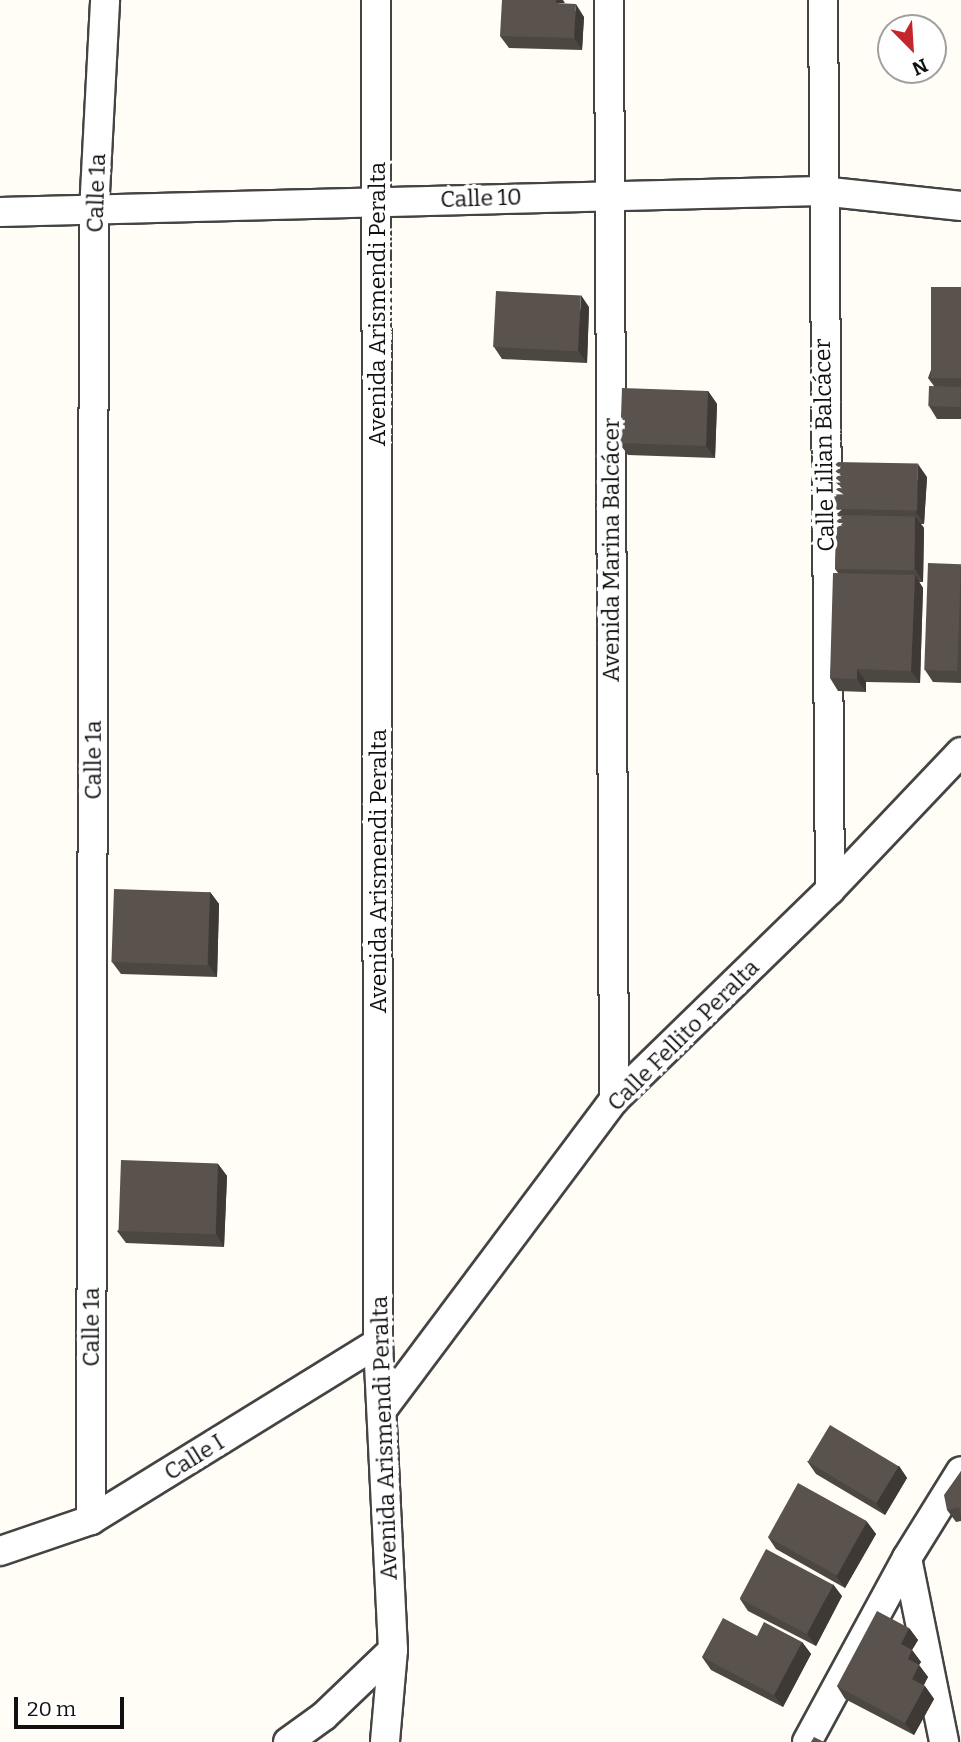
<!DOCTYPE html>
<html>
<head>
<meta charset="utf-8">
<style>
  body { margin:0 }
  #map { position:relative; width:961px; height:1742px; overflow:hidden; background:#fffdf5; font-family:Bitter,serif }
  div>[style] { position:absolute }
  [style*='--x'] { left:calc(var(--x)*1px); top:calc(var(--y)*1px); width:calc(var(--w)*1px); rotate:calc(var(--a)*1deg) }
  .roads { filter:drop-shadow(2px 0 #444) drop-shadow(-2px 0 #444) drop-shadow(0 2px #444) drop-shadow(0 -2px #444) }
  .minor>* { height:28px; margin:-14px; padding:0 14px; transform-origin:14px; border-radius:14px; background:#fff }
  .wall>* { inset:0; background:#4d4742 }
  .shaded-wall>* { inset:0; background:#3f3936 }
  .building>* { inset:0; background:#5a524d; transform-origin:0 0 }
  span { translate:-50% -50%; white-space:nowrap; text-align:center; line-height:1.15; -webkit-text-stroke:7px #fff; paint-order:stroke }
  .street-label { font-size:23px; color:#111 }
  .north { position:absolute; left:877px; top:14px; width:70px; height:70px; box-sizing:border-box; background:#fff; border:2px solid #a0a0a0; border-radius:50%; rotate:156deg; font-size:19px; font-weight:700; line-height:28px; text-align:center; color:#111 }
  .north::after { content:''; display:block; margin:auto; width:24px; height:32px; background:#c4262e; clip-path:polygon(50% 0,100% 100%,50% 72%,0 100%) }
  .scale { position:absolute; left:14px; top:1697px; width:110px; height:32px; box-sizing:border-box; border:4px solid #111; border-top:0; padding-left:9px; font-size:21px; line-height:24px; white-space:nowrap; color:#111; -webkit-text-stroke:5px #fff; paint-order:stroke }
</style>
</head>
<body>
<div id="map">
  <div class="roads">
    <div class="minor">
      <i style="--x:376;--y:0;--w:1343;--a:89.91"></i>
      <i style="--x:378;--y:1343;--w:307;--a:87.2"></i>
      <i style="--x:393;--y:1650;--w:92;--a:95"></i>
      <i style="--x:609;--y:0;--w:1100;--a:89.74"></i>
      <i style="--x:823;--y:0;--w:890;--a:89.55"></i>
      <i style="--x:0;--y:212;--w:821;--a:-1.47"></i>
      <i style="--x:821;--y:191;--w:141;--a:6.1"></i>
      <i style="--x:382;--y:1410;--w:387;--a:-53.2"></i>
      <i style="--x:614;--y:1100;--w:301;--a:-44.2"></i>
      <i style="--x:830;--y:890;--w:190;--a:-46.5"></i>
      <i style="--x:91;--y:1520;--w:1308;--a:-89.87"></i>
      <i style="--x:94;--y:212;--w:212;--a:-87"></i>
      <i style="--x:0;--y:1551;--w:96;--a:-18.8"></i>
      <i style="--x:91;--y:1520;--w:337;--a:-31.7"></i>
      <i style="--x:907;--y:1558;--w:188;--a:78.6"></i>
      <i style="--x:288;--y:1742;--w:44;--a:-35.8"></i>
      <i style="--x:324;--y:1716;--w:95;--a:-43.7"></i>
      <i style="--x:807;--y:1742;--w:209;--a:-61.5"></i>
      <i style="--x:907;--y:1558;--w:102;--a:-58.2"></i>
    </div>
  </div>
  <div class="wall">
    <i style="clip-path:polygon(565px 4px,584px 17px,582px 50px,509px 48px,500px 36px)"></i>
    <i style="clip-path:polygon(961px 287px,961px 419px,937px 419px,929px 406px,934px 386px,928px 378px)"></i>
    <i style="clip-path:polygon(589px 307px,587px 363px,502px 359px,494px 347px)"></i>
    <i style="clip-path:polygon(708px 391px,717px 404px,715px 458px,628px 455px,619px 443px)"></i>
    <i style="clip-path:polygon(927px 477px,924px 524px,921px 524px,924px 528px,923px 582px,919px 582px,923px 588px,920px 683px,866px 682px,866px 692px,838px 691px,830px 678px,838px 573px,835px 569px,838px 515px,833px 509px)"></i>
    <i style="clip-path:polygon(961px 564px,961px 683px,933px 682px,925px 670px)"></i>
    <i style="clip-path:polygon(210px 892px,219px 904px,217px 977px,121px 974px,112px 962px)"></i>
    <i style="clip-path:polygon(218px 1164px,227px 1176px,224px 1247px,126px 1243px,117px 1231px)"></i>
    <i style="clip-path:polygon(807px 1461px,899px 1466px,907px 1478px,885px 1515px,816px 1474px)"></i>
    <i style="clip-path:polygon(961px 1471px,961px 1521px,956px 1522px,947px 1510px)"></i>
    <i style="clip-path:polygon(867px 1522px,876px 1534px,845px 1588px,776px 1549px,768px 1537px)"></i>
    <i style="clip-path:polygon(842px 1596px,816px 1646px,748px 1611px,740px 1599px)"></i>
    <i style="clip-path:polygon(909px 1628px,918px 1640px,912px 1650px,921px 1662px,919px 1665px,928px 1677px,924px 1685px,934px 1699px,914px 1735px,845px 1699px,837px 1686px)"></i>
    <i style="clip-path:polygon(802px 1642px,811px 1654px,783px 1707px,711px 1670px,702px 1657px)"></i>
  </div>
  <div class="shaded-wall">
    <i style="clip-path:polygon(556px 0,563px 0,565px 3px,556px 3px)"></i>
    <i style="clip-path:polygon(576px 4px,584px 17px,582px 50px,574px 38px)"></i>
    <i style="clip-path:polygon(581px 295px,589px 307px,587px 363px,578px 350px)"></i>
    <i style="clip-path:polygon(708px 391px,717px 404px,715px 458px,706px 446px)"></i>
    <i style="clip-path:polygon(918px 464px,927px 477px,924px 524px,916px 512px)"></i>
    <i style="clip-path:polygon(915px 516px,924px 528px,923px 582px,915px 569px)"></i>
    <i style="clip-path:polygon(915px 575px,923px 588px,920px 683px,911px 671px)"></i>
    <i style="clip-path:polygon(857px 669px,866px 682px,866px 692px,857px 679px)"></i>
    <i style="clip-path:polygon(210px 892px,219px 904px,217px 977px,208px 964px)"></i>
    <i style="clip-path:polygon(218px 1164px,227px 1176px,224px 1247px,216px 1234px)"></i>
    <i style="clip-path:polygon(899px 1466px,907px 1478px,885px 1515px,876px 1503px)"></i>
    <i style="clip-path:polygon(867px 1522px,876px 1534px,845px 1588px,836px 1576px)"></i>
    <i style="clip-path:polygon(833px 1584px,842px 1596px,816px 1646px,807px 1634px)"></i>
    <i style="clip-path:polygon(909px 1628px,918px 1640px,912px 1650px,921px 1662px,919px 1665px,928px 1677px,920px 1691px,912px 1679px,908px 1659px,901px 1644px)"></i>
    <i style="clip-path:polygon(802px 1642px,811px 1654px,783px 1707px,774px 1695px)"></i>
    <i style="clip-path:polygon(925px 1686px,934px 1699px,914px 1735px,905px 1723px)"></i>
  </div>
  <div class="building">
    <i style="clip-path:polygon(502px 0,556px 0,556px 3px,576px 4px,574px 38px,500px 36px)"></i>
    <i style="left:931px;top:287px;width:30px;height:91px"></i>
    <i style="left:496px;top:291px;width:85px;height:56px;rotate:3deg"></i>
    <i style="left:929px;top:386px;width:32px;height:20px;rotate:2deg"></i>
    <i style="left:622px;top:388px;width:86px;height:55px;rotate:2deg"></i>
    <i style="left:835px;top:462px;width:83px;height:47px;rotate:1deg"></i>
    <i style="left:836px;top:515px;width:79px;height:54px;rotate:1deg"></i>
    <i style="left:928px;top:563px;width:33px;height:107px;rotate:2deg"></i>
    <i style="clip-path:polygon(833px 573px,915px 575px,911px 671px,857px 669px,857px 679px,830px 678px)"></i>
    <i style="left:114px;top:889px;width:96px;height:73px;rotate:2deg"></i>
    <i style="left:121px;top:1160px;width:97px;height:71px;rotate:2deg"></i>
    <i style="left:830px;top:1425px;width:80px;height:43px;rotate:31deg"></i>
    <i style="clip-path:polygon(961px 1471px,961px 1517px,959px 1507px,947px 1510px,944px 1495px)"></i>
    <i style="left:798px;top:1483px;width:79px;height:62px;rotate:29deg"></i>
    <i style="left:766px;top:1549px;width:76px;height:56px;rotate:28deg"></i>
    <i style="clip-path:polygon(877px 1611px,909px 1628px,901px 1644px,912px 1650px,908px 1659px,919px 1665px,912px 1679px,925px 1686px,905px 1723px,837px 1686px)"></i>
    <i style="clip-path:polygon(723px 1618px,757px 1636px,764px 1622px,802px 1642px,774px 1695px,702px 1657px)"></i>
    <i style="clip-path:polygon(814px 1737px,824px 1742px,811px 1742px)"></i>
  </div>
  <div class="street-label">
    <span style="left:96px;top:193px;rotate:-88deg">Calle 1a</span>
    <span style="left:481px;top:198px;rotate:-2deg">Calle 10</span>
    <span style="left:377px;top:304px;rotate:-90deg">Avenida Arismendi Peralta</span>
    <span style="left:824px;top:445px;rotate:-91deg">Calle Lilian Balcácer</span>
    <span style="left:611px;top:550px;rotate:-90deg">Avenida Marina Balcácer</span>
    <span style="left:93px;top:760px;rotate:-90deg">Calle 1a</span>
    <span style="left:378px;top:871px;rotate:-90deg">Avenida Arismendi Peralta</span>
    <span style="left:683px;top:1035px;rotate:-45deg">Calle Fellito Peralta</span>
    <span style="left:91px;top:1327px;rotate:-90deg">Calle 1a</span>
    <span style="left:384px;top:1438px;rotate:-92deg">Avenida Arismendi Peralta</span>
    <span style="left:194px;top:1457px;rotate:-32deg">Calle I</span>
  </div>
  <div class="north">N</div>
  <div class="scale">20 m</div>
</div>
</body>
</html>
